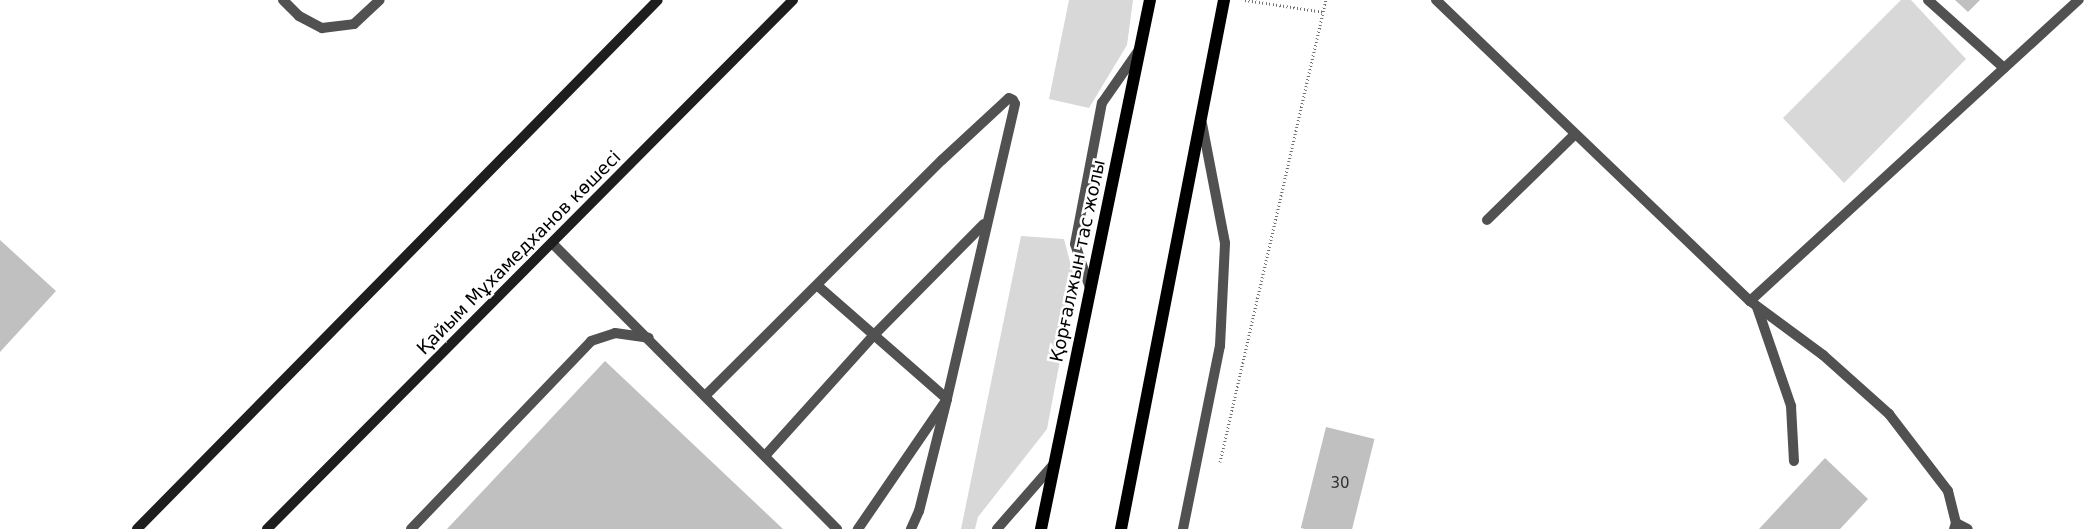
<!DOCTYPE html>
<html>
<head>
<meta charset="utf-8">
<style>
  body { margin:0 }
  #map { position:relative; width:2100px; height:529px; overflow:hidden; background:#fff; font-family:"DejaVu Sans",sans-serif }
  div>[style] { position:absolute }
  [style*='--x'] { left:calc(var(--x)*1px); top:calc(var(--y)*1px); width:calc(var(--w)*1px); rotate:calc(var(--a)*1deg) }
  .green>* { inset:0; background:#d8d8d8 }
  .building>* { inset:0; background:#c0c0c0; transform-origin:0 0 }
  .path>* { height:3px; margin-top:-1.5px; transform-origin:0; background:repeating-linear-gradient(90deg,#737373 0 1px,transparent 0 3.5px) }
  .lane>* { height:10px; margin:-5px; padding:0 5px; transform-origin:5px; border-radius:5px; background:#515151 }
  .street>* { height:10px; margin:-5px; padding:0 5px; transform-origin:5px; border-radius:5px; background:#515151 }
  .secondary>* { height:10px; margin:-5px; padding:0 5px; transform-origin:5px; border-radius:5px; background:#1e1e1e }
  .primary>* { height:12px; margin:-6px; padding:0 6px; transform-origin:6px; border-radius:6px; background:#000 }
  span { translate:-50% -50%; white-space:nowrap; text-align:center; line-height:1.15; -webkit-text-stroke:5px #fff; paint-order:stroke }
  .number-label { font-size:15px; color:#303030 }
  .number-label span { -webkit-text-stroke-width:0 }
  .street-label { font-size:18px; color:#000 }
</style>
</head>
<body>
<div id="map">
  <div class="green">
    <i style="clip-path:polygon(1069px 0,1133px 0,1127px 45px,1089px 108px,1049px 99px)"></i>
    <i style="clip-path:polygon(1901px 0,1911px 0,1966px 59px,1844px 183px,1783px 118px)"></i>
    <i style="clip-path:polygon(1021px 236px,1064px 239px,1075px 281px,1047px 429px,978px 517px,975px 529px,961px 529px)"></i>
  </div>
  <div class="building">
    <i style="clip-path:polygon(1955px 0,1980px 0,1968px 12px)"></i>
    <i style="clip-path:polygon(0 240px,56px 291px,0 352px)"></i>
    <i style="clip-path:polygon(605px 361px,783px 529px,447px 529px)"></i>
    <i style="left:1326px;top:427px;width:50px;height:104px;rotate:14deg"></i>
    <i style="clip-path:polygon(1825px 458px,1868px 499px,1840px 529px,1759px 529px)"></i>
  </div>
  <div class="path">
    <i style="--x:1245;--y:0;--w:80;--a:8.6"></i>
    <i style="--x:1220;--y:462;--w:474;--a:-77.1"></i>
  </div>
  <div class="lane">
    <i style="--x:283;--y:0;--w:23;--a:45"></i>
    <i style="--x:299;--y:16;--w:26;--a:28"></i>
    <i style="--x:322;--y:28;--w:32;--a:-7"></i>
    <i style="--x:354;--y:24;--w:35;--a:-43"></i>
    <i style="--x:1487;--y:220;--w:123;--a:-44.3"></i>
    <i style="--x:552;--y:243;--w:404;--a:45.1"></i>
    <i style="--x:818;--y:286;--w:171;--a:41.2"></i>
    <i style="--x:947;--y:399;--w:158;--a:124.4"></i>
    <i style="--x:1090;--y:288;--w:46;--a:-108.8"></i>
    <i style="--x:1075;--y:244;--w:144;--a:-79.2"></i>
    <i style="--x:1102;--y:103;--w:65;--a:-55.1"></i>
    <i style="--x:1750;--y:301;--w:91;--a:36.5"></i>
    <i style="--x:1823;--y:355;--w:89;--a:41.8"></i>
    <i style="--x:1889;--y:414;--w:97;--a:52.5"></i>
    <i style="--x:1948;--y:491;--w:33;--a:76"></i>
    <i style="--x:1956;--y:523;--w:6;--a:108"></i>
    <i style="--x:1757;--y:307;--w:105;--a:71"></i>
    <i style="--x:1791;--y:406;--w:55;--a:86.9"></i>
    <i style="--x:705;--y:396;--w:334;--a:-44.9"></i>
    <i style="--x:942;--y:160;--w:91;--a:-42.8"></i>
    <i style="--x:1009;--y:98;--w:4;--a:27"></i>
    <i style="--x:1013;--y:100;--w:4;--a:63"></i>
    <i style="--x:1015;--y:104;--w:303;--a:103"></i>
    <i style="--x:947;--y:399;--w:115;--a:104"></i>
    <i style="--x:919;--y:511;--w:20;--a:114"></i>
    <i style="--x:765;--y:456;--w:163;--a:-48"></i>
    <i style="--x:874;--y:335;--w:156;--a:-45.3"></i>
    <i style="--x:1956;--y:523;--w:13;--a:27"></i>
    <i style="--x:411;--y:529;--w:260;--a:-46.2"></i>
    <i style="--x:591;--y:341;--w:25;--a:-18"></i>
    <i style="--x:615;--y:333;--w:34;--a:8"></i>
  </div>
  <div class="street">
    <i style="--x:1436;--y:0;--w:435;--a:43.8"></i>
    <i style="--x:1750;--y:301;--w:446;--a:-42.5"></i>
    <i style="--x:1928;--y:0;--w:102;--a:41.8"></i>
    <i style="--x:997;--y:529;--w:85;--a:-48.8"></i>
    <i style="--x:1183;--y:529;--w:187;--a:-78.6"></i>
    <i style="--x:1220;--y:346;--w:103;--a:-87.2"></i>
    <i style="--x:1225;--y:243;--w:121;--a:-100.9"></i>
  </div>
  <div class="secondary">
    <i style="--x:137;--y:529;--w:742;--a:-45.44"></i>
    <i style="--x:267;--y:529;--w:746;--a:-45.16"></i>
  </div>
  <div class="primary">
    <i style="--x:1041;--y:529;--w:540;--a:-78.36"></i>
    <i style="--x:1121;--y:529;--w:539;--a:-78.98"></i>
  </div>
  <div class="number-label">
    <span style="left:1340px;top:484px">30</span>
  </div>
  <div class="street-label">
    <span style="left:519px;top:253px;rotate:-45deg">Қайым Мұхамедханов көшесі</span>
    <span style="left:1078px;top:261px;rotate:-78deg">Қорғалжын тас жолы</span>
  </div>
</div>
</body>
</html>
